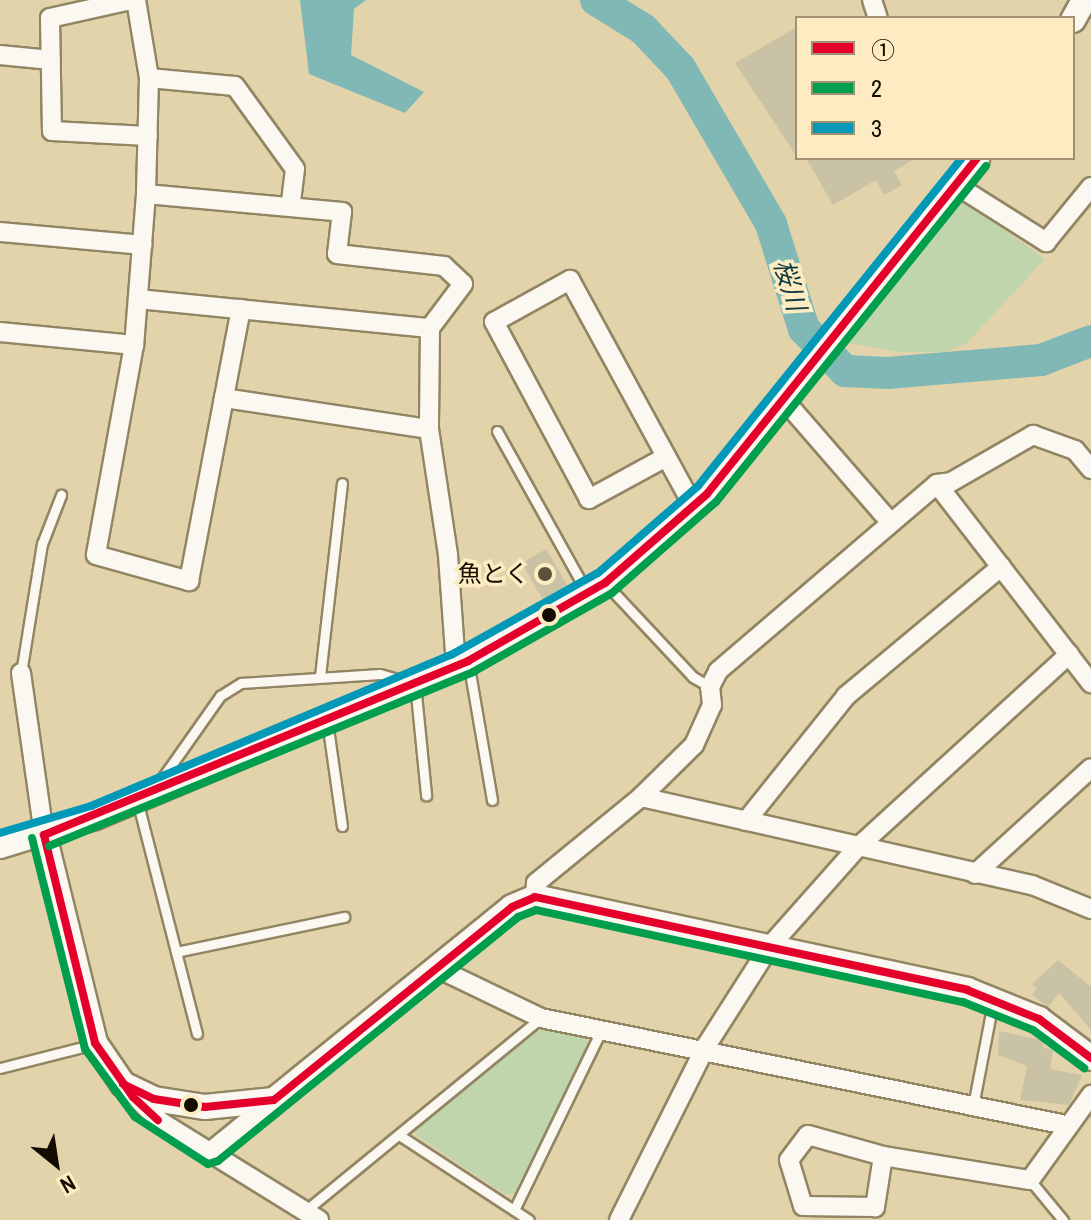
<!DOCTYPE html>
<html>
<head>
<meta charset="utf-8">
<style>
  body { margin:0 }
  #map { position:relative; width:1091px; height:1220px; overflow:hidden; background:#e3d3ab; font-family:"Archivo Narrow","Noto Sans JP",sans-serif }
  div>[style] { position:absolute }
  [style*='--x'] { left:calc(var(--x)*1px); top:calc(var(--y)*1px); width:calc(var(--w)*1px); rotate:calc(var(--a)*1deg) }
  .green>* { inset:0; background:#c1d5ac }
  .water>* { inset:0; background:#80b8b6 }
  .river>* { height:32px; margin:-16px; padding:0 16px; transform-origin:16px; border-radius:16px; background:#80b8b6 }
  .building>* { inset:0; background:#c9c2a4; transform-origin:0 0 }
  .roads { filter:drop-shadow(2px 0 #928563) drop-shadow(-2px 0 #928563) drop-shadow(0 2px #928563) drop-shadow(0 -2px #928563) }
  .service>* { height:9px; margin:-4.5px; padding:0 4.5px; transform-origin:4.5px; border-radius:4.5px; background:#fbf8f2 }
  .minor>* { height:18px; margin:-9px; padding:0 9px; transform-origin:9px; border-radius:9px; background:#fbf8f2 }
  .tertiary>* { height:24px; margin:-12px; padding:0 12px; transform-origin:12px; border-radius:12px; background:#fbf8f2 }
  .bus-1>* { height:8px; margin:-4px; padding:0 4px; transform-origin:4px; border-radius:4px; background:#e4002b }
  .bus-2>* { height:8px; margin:-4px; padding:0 4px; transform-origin:4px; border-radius:4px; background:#019e4d }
  .bus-3>* { height:8px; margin:-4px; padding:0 4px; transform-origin:4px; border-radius:4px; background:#0299b9 }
  .dots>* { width:22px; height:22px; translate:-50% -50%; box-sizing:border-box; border:4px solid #fdecc1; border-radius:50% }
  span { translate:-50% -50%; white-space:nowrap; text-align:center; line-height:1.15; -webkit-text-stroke:7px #fdecc1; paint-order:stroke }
  .poi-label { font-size:24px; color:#130b00 }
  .right { translate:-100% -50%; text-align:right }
  .water-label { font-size:26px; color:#103a40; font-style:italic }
  .legend { position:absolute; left:795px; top:16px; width:280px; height:144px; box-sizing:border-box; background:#fdecc1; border:2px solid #9f9274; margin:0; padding:10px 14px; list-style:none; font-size:24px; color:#130b00 }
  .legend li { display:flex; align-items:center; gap:16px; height:40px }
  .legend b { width:40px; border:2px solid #9f9274 }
  .north { position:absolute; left:16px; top:1124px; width:80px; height:80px; -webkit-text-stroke:6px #fdecc1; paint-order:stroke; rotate:150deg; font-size:22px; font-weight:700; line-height:32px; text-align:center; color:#130b00 }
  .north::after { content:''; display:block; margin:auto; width:28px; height:36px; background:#130b00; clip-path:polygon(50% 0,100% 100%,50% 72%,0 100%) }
</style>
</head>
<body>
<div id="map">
  <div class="green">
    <i style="clip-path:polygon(963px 200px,1045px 259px,967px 343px,945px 352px,900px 352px,849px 343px)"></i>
    <i style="clip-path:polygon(546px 1029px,584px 1036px,588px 1043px,517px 1193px,506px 1195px,417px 1136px,415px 1128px,534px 1032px)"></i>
  </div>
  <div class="water">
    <i style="clip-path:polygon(300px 0,366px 0,354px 9px,351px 55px,424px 92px,405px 113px,309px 74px)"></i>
  </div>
  <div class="river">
    <i style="--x:596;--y:0;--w:55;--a:31.7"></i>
    <i style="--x:643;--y:29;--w:54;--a:46.5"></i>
    <i style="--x:680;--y:68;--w:181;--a:59.7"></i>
    <i style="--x:771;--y:224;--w:110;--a:72.6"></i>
    <i style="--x:804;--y:329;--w:59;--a:45.7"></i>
    <i style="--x:845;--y:371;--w:42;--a:2.7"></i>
    <i style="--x:887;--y:373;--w:155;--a:-4.8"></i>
    <i style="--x:1041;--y:360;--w:53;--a:-20.8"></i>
  </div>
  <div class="building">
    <i style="clip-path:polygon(797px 27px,797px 157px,735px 63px)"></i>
    <i style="clip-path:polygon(806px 158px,916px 158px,894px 171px,902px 185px,884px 195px,876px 180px,833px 205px)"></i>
    <i style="left:546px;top:549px;width:42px;height:28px;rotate:60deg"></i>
    <i style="clip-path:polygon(1058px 960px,1091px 987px,1091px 1030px,1059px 993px,1048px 1007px,1032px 995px,1037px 988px,1032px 984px)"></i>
    <i style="clip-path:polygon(999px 1031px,1042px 1040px,1044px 1048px,1053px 1050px,1050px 1069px,1082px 1075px,1069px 1105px,1020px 1100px,1027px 1066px,998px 1055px)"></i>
  </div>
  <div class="roads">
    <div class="service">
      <i style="--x:497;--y:431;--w:185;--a:60.9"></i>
      <i style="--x:605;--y:583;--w:129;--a:46.9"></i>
      <i style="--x:693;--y:677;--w:20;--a:30"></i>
      <i style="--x:468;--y:661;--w:141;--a:80.2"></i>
      <i style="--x:21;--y:673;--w:131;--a:-80.8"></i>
      <i style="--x:42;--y:544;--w:53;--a:-68.8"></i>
      <i style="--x:320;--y:676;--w:194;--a:-83.5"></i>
      <i style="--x:327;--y:721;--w:106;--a:81.9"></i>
      <i style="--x:158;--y:784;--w:108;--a:-54.8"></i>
      <i style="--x:220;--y:696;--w:25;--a:-32"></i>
      <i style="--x:241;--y:683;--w:139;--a:-3.7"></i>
      <i style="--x:380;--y:674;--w:36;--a:16"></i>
      <i style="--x:415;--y:684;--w:112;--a:84.3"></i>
      <i style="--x:137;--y:800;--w:241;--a:75.6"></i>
      <i style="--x:176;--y:952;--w:172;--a:-11.8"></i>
      <i style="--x:0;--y:1068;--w:97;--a:-14.3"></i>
      <i style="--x:973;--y:1106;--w:106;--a:-79.1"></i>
      <i style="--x:399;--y:1135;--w:155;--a:33.2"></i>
      <i style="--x:1030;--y:1180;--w:52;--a:50.5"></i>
      <i style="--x:514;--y:1210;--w:197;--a:-64.1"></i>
      <i style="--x:305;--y:1211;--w:305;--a:-39.3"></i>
    </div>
    <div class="minor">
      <i style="--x:131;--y:0;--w:83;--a:167.5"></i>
      <i style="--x:50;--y:18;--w:113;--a:89"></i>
      <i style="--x:52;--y:131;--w:96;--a:3"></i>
      <i style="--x:136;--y:0;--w:79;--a:80.5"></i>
      <i style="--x:149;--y:78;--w:116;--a:91.5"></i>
      <i style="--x:146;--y:194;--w:151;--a:94.5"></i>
      <i style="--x:134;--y:345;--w:213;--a:100.3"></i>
      <i style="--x:96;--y:555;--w:97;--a:15.6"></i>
      <i style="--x:189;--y:581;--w:277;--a:-79.2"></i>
      <i style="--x:872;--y:0;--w:19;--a:72"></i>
      <i style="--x:0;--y:55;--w:51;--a:5.6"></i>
      <i style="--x:149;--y:78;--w:86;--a:5.3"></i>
      <i style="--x:235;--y:86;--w:102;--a:54.1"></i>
      <i style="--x:295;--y:169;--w:38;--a:97"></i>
      <i style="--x:956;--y:185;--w:107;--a:32.3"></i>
      <i style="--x:1046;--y:242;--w:71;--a:-50.7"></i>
      <i style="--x:146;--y:194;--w:197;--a:5.2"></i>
      <i style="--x:342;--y:212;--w:42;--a:96.8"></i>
      <i style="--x:337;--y:254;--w:108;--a:6.4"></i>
      <i style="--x:444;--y:266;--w:26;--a:43"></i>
      <i style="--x:463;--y:284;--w:55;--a:126.9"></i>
      <i style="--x:430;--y:328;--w:101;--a:90.6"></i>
      <i style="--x:429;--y:429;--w:127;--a:81.4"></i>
      <i style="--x:448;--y:555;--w:111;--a:85.9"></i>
      <i style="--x:0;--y:232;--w:143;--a:5.2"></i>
      <i style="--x:138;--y:299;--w:293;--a:5.7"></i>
      <i style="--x:0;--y:332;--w:135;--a:5.5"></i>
      <i style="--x:224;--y:398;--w:207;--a:8.6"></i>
      <i style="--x:785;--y:401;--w:160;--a:49"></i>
      <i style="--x:666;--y:457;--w:88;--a:151.4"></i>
      <i style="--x:589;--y:499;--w:201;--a:-118.2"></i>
      <i style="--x:494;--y:322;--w:87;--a:-28.9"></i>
      <i style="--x:570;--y:280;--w:259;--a:61.4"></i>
      <i style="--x:937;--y:484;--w:252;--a:52.3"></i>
      <i style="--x:21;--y:673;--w:164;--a:81.9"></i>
      <i style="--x:641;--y:797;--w:401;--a:12.7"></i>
      <i style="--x:1032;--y:885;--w:64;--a:22.1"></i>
      <i style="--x:746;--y:821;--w:160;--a:-51.3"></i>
      <i style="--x:846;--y:696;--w:202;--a:-39.8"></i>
      <i style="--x:975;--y:874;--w:157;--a:-42.4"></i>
      <i style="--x:535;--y:897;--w:14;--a:-86"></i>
      <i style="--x:536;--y:883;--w:136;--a:-39.3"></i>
      <i style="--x:641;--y:797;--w:74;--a:-44.5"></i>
      <i style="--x:694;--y:745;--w:44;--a:-65.8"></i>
      <i style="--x:712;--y:705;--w:18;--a:-96"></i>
      <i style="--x:710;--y:687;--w:18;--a:-63"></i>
      <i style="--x:718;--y:671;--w:288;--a:-40.5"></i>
      <i style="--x:937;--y:484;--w:14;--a:-8"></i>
      <i style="--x:951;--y:482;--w:95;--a:-29.8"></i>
      <i style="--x:1033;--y:435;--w:45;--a:19.7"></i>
      <i style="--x:1075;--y:450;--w:25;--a:50"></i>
      <i style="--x:437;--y:968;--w:115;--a:25.7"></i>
      <i style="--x:541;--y:1018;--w:536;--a:11.52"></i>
      <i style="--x:127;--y:1089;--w:47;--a:44.1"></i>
      <i style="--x:161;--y:1122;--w:186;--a:31.8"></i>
      <i style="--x:210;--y:1152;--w:82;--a:-39.1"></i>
      <i style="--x:883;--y:1156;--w:52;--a:98.9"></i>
      <i style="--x:875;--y:1207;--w:72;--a:-179.2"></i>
      <i style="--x:803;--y:1206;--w:48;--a:-106.9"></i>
      <i style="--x:789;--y:1160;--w:31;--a:-53"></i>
      <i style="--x:808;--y:1135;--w:78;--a:15.6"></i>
      <i style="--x:883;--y:1156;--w:149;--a:9.3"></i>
      <i style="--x:1030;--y:1180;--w:105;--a:-54.3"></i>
      <i style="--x:619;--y:1220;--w:195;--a:-63.4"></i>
      <i style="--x:706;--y:1046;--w:119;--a:-57.4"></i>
      <i style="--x:770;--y:946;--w:132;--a:-48.4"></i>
      <i style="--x:858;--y:847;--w:286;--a:-42.4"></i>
    </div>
    <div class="tertiary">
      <i style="--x:1073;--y:20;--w:23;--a:-61"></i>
      <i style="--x:44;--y:835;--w:214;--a:76.2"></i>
      <i style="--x:95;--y:1043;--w:50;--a:55.7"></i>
      <i style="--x:123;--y:1084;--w:34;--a:26"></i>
      <i style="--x:154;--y:1099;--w:52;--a:8.9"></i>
      <i style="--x:205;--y:1107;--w:69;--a:-5.8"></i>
      <i style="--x:274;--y:1100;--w:306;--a:-39"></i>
      <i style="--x:512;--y:907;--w:25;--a:-23"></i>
      <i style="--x:535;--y:897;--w:442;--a:12.1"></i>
      <i style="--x:967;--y:990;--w:78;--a:21.9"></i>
      <i style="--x:1039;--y:1019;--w:65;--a:36.9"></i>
      <i style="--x:0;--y:846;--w:99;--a:-17"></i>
      <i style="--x:95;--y:817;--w:391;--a:-22.7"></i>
      <i style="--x:456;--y:666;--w:171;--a:-29.1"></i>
      <i style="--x:605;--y:583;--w:135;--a:-41.1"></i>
      <i style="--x:707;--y:494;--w:431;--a:-51.2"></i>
    </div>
  </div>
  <div class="bus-1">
    <i style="--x:44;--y:835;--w:458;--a:-22.3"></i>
    <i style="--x:468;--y:661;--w:158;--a:-29.7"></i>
    <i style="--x:605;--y:583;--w:135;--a:-41.1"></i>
    <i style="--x:707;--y:494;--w:431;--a:-51.2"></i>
    <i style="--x:44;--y:835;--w:214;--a:76.2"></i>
    <i style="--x:95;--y:1043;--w:66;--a:54.9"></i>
    <i style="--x:133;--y:1097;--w:34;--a:43"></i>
    <i style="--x:123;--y:1084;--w:34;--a:26"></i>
    <i style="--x:154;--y:1099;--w:52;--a:8.9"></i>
    <i style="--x:205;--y:1107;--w:69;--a:-5.8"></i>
    <i style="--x:274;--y:1100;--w:306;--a:-39"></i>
    <i style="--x:512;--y:907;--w:25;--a:-23"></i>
    <i style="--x:535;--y:897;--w:442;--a:12.1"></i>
    <i style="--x:967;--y:990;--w:78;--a:21.9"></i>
    <i style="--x:1039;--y:1019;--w:65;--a:36.9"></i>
  </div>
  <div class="bus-2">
    <i style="--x:32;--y:838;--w:218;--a:75.9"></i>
    <i style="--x:85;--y:1049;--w:84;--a:53.7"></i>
    <i style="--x:135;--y:1117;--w:87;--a:32.8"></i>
    <i style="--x:208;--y:1164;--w:10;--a:-17"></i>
    <i style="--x:218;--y:1161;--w:387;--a:-39.1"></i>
    <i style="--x:518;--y:917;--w:19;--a:-21"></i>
    <i style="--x:536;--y:910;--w:437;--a:12.2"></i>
    <i style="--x:963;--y:1002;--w:75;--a:21.8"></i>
    <i style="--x:1033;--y:1030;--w:64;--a:36.7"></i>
    <i style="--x:49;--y:846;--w:458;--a:-22.3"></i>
    <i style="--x:473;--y:672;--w:160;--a:-29.6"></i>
    <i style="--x:612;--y:593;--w:138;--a:-41.2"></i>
    <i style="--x:716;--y:502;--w:431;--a:-51.2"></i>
  </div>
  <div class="bus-3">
    <i style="--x:0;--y:833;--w:95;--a:-16.5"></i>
    <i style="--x:91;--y:806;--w:390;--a:-22.8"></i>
    <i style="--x:451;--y:655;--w:168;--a:-29.2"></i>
    <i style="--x:598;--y:573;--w:133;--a:-41"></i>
    <i style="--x:698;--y:486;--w:421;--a:-51.2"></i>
  </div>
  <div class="dots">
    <i style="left:545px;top:574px;background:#5c513c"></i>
    <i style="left:549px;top:615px;background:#130b00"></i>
    <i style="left:191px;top:1105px;background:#130b00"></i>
  </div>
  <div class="poi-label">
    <span class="right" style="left:529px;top:574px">魚とく</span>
  </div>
  <div class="water-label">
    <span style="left:790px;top:285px;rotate:73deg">桜川</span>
  </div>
  <ul class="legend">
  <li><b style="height:10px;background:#e4002b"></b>①</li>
  <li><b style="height:10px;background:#019e4d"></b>2</li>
  <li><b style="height:10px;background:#0299b9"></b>3</li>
  </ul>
  <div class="north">N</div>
</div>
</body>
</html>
